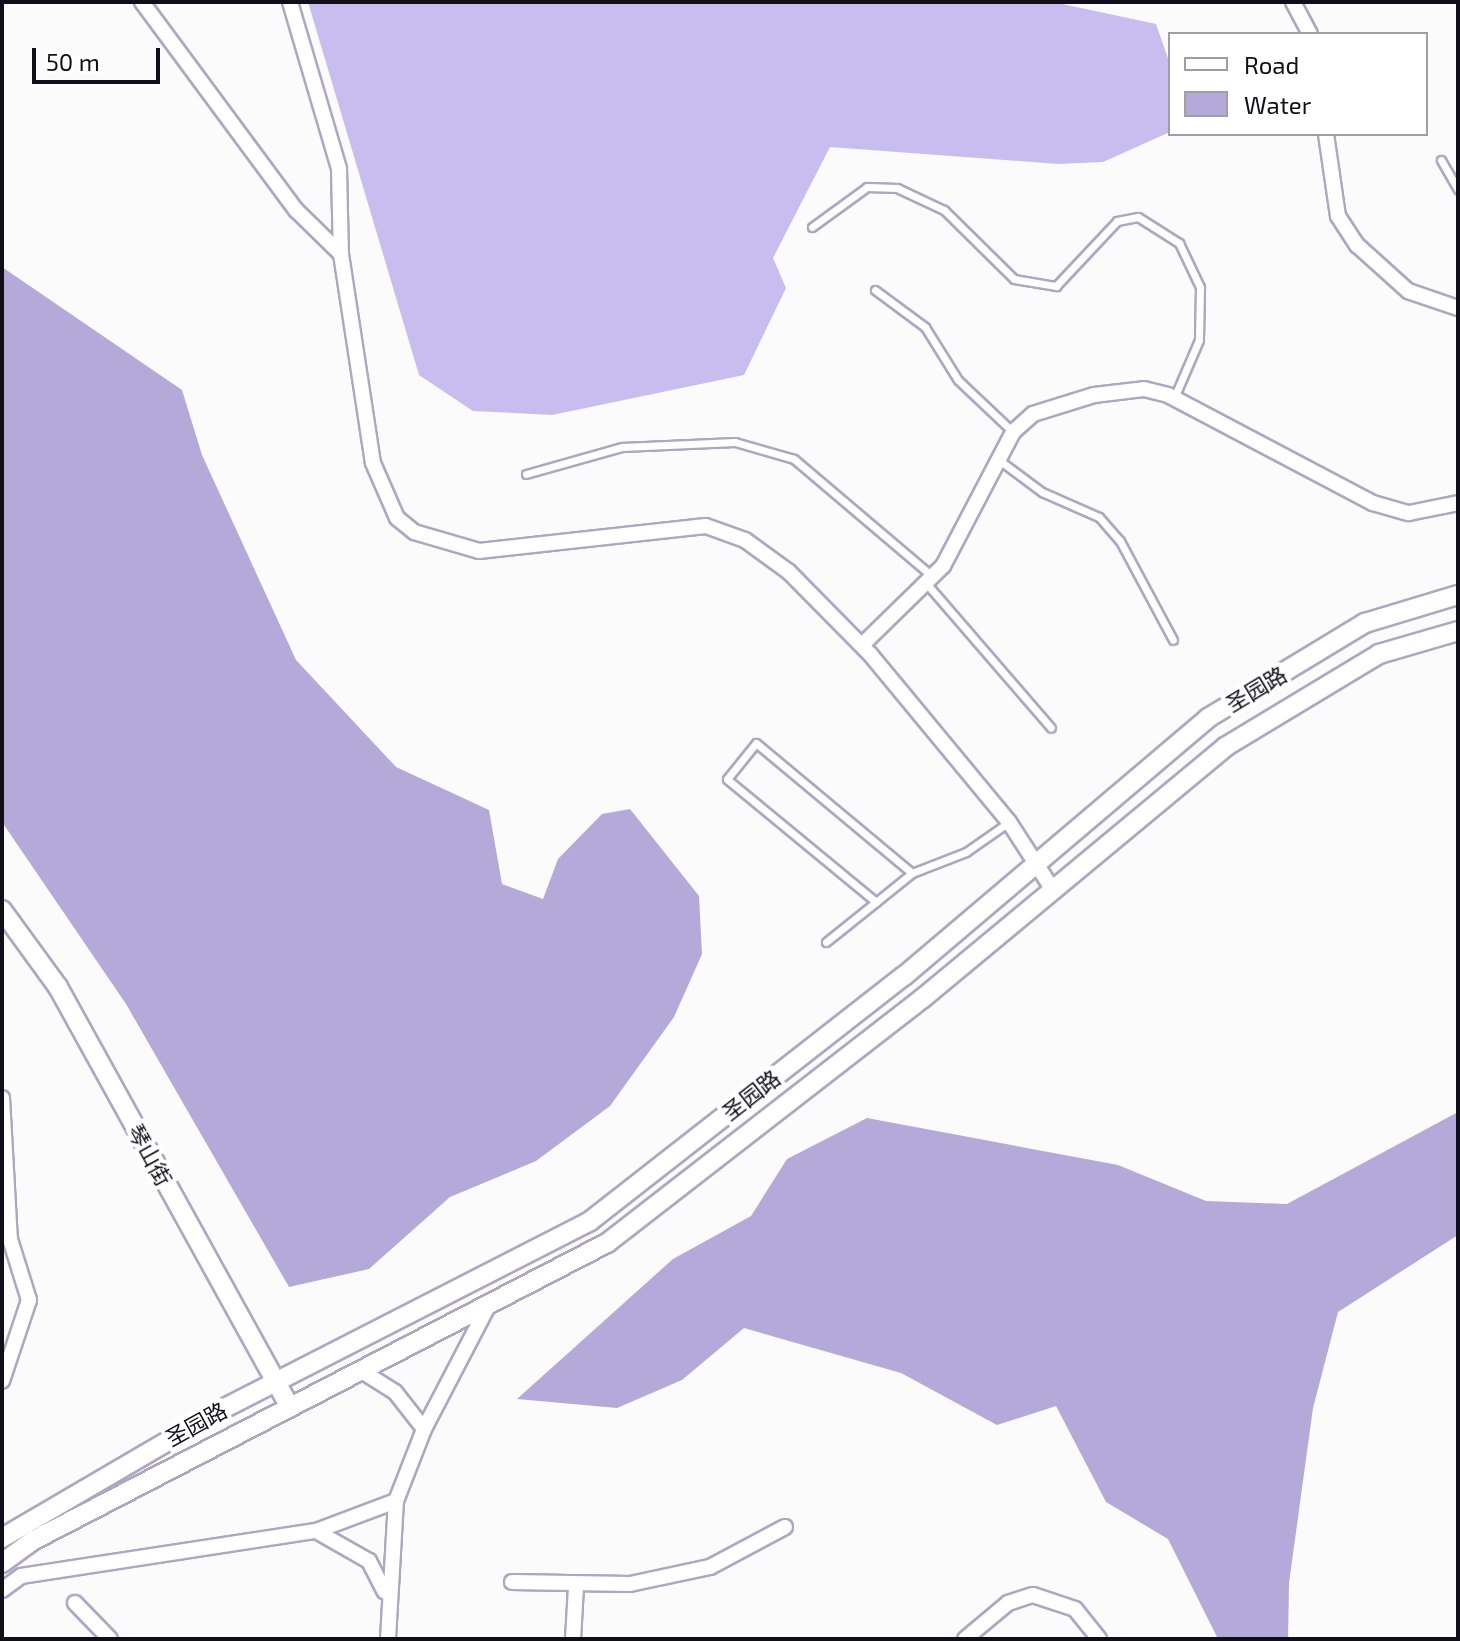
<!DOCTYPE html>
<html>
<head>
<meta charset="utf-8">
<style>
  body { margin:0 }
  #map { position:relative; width:1460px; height:1641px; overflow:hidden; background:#fbfbfb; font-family:"Exo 2","Noto Sans SC",sans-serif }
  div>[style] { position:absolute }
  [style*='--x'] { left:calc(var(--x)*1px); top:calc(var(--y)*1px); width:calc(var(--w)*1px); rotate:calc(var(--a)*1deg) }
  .forest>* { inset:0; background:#c8bdee }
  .water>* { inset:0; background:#b4a9d9 }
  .roads { filter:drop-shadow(2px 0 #ada7c3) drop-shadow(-2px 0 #ada7c3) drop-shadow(0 2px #ada7c3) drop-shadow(0 -2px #ada7c3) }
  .lane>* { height:7px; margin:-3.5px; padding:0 3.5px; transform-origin:3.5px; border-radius:3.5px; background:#fff }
  .street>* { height:14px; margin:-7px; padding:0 7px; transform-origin:7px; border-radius:7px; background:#fff }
  .secondary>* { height:18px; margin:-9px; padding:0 9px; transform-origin:9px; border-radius:9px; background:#fff }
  span { translate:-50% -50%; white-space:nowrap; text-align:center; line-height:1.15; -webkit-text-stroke:8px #fff; paint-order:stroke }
  .street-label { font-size:22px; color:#100e18 }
  .frame { position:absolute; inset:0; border:4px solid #100e18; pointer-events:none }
  .legend { position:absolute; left:1168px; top:32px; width:260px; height:104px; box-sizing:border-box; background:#fff; border:2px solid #9f9fa3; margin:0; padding:10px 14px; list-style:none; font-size:24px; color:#100e18 }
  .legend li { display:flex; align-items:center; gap:16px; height:40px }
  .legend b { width:40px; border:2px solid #9f9fa3 }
  .scale { position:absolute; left:32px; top:48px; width:128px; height:36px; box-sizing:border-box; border:4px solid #100e18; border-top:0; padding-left:10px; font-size:24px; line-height:28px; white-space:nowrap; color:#100e18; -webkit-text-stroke:6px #fff; paint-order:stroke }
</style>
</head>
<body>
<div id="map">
  <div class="forest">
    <i style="clip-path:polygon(308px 2px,1053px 2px,1156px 24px,1170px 64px,1170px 132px,1103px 162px,1058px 164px,830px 147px,773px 258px,786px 288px,744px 375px,552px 415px,473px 411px,419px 375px)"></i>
  </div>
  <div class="water">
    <i style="clip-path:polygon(2px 267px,182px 390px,202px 455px,296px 660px,396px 767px,489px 810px,502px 884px,543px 899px,558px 859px,602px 814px,630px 809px,699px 896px,702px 954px,674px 1017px,610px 1106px,536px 1161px,450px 1197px,369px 1269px,289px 1287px,126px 1004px,2px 822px)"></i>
    <i style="clip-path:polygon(1458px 1112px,1458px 1235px,1338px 1312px,1313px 1408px,1289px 1583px,1288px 1639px,1218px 1639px,1168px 1539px,1106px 1502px,1056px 1406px,997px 1425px,901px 1373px,744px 1328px,682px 1380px,617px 1408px,517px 1399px,673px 1259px,751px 1216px,787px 1159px,867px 1118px,1118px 1165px,1206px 1201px,1287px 1204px)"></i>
  </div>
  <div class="roads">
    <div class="lane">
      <i style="--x:1441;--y:160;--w:34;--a:60"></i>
      <i style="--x:812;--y:227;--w:68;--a:-36"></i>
      <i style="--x:867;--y:187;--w:30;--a:2"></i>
      <i style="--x:897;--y:188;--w:52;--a:25.1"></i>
      <i style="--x:944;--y:210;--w:98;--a:44.6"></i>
      <i style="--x:1014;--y:279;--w:43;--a:9.5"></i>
      <i style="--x:1056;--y:286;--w:89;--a:-46.8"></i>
      <i style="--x:1117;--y:221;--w:21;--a:-11"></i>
      <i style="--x:1138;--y:217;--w:49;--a:32.4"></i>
      <i style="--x:1179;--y:243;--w:49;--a:64.5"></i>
      <i style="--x:1200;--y:287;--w:53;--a:91.1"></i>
      <i style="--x:1199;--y:340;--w:63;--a:113.3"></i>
      <i style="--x:875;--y:290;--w:62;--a:36.5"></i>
      <i style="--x:925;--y:327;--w:62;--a:58.1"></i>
      <i style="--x:958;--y:380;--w:76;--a:43.4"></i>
      <i style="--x:999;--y:460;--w:54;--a:36.7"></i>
      <i style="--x:1042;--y:492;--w:62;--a:23.7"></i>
      <i style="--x:1099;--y:517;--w:32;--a:49"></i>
      <i style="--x:1120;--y:541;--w:112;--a:61.8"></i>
      <i style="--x:526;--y:474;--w:100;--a:-15.7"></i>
      <i style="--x:622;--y:447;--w:113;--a:-2.5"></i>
      <i style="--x:735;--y:442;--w:61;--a:16.1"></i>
      <i style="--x:794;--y:459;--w:182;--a:40.3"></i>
      <i style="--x:926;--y:583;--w:191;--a:49.2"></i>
      <i style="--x:912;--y:873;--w:46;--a:141.1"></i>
      <i style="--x:876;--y:902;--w:193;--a:-140.5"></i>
      <i style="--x:727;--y:779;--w:46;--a:-51.1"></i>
      <i style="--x:756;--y:743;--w:203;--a:39.8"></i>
      <i style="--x:912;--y:873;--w:58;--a:-21.3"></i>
      <i style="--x:966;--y:852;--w:52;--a:-34.9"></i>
      <i style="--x:826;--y:942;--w:64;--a:-38.7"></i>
    </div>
    <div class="street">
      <i style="--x:142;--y:2;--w:259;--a:53.5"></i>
      <i style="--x:296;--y:210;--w:63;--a:44.4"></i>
      <i style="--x:290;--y:2;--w:174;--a:73.6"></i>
      <i style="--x:339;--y:169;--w:85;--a:88.7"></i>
      <i style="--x:341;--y:254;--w:211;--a:81.3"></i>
      <i style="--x:373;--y:463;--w:60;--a:66.4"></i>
      <i style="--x:397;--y:518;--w:22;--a:39"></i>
      <i style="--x:414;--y:532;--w:68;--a:16.3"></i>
      <i style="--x:479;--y:551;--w:228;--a:-6.3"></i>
      <i style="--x:706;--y:526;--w:41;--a:19.7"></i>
      <i style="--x:745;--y:540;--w:54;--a:36"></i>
      <i style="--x:789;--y:572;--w:115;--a:45.4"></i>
      <i style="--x:870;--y:654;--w:218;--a:50.4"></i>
      <i style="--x:1009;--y:822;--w:81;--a:57.1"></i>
      <i style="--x:1293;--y:2;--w:36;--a:62"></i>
      <i style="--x:1326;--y:134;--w:83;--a:81.7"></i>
      <i style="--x:1338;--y:216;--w:35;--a:57"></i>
      <i style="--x:1357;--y:245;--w:69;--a:42"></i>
      <i style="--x:1408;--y:291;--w:53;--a:18.8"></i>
      <i style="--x:862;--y:645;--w:113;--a:-44.3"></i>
      <i style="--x:943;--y:566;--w:151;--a:-62.4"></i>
      <i style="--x:1013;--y:432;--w:27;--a:-42"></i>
      <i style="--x:1033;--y:414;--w:64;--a:-17.3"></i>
      <i style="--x:1094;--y:395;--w:50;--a:-6.8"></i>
      <i style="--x:1144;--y:389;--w:25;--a:14"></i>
      <i style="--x:1168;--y:395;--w:232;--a:27.8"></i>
      <i style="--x:1373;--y:503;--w:37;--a:16"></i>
      <i style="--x:1409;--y:513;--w:50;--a:-11.5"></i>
      <i style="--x:2;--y:1098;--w:141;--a:86.8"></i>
      <i style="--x:10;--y:1239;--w:64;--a:72.7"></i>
      <i style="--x:29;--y:1300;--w:85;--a:108.4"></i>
      <i style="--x:360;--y:1370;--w:41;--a:32.2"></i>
      <i style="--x:395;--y:1392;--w:47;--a:51.9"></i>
      <i style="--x:316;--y:1531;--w:61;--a:29.5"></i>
      <i style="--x:369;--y:1561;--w:34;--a:63"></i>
      <i style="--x:512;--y:1582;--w:118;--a:1"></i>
      <i style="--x:630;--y:1584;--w:82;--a:-12"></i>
      <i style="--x:710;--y:1567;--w:85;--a:-28.1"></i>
      <i style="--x:2;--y:1590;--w:24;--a:-36"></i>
      <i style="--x:21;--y:1576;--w:298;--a:-8.7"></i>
      <i style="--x:316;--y:1531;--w:85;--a:-20.6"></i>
      <i style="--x:75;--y:1603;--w:50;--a:45.8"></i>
      <i style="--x:388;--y:1639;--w:138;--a:-86.7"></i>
      <i style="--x:396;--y:1501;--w:77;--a:-68.7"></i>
      <i style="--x:424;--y:1429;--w:141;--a:-62.5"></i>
      <i style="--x:573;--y:1639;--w:52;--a:-86.7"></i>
      <i style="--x:965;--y:1639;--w:56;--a:-39.9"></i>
      <i style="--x:1008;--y:1603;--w:26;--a:-18"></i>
      <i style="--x:1033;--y:1595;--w:44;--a:18.4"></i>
      <i style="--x:1075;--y:1609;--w:38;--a:51"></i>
    </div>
    <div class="secondary">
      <i style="--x:2;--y:910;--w:95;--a:54"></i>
      <i style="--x:58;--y:987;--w:478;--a:61.1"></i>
      <i style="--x:2;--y:1538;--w:251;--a:-30.3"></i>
      <i style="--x:219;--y:1411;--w:417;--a:-27.1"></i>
      <i style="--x:590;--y:1221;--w:398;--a:-38"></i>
      <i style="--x:904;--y:976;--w:399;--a:-40.3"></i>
      <i style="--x:1208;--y:718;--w:184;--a:-31.2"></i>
      <i style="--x:1365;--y:623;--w:97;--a:-16.8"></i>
      <i style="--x:2;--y:1563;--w:37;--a:-36"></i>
      <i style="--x:32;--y:1541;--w:648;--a:-27.4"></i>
      <i style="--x:607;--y:1243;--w:400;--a:-37.8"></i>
      <i style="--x:923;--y:998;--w:393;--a:-39.7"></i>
      <i style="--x:1225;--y:747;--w:180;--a:-31.1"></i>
      <i style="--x:1379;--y:654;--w:82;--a:-16.2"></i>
    </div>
  </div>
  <div class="street-label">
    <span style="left:1256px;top:689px;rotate:-31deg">圣园路</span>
    <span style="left:751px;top:1095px;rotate:-38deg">圣园路</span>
    <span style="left:150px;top:1155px;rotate:61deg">琴山街</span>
    <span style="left:196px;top:1424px;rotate:-29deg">圣园路</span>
  </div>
  <div class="frame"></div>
  <ul class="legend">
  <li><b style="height:10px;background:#fff"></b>Road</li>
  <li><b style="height:22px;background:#b4a9d9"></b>Water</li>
  </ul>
  <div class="scale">50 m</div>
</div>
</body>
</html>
